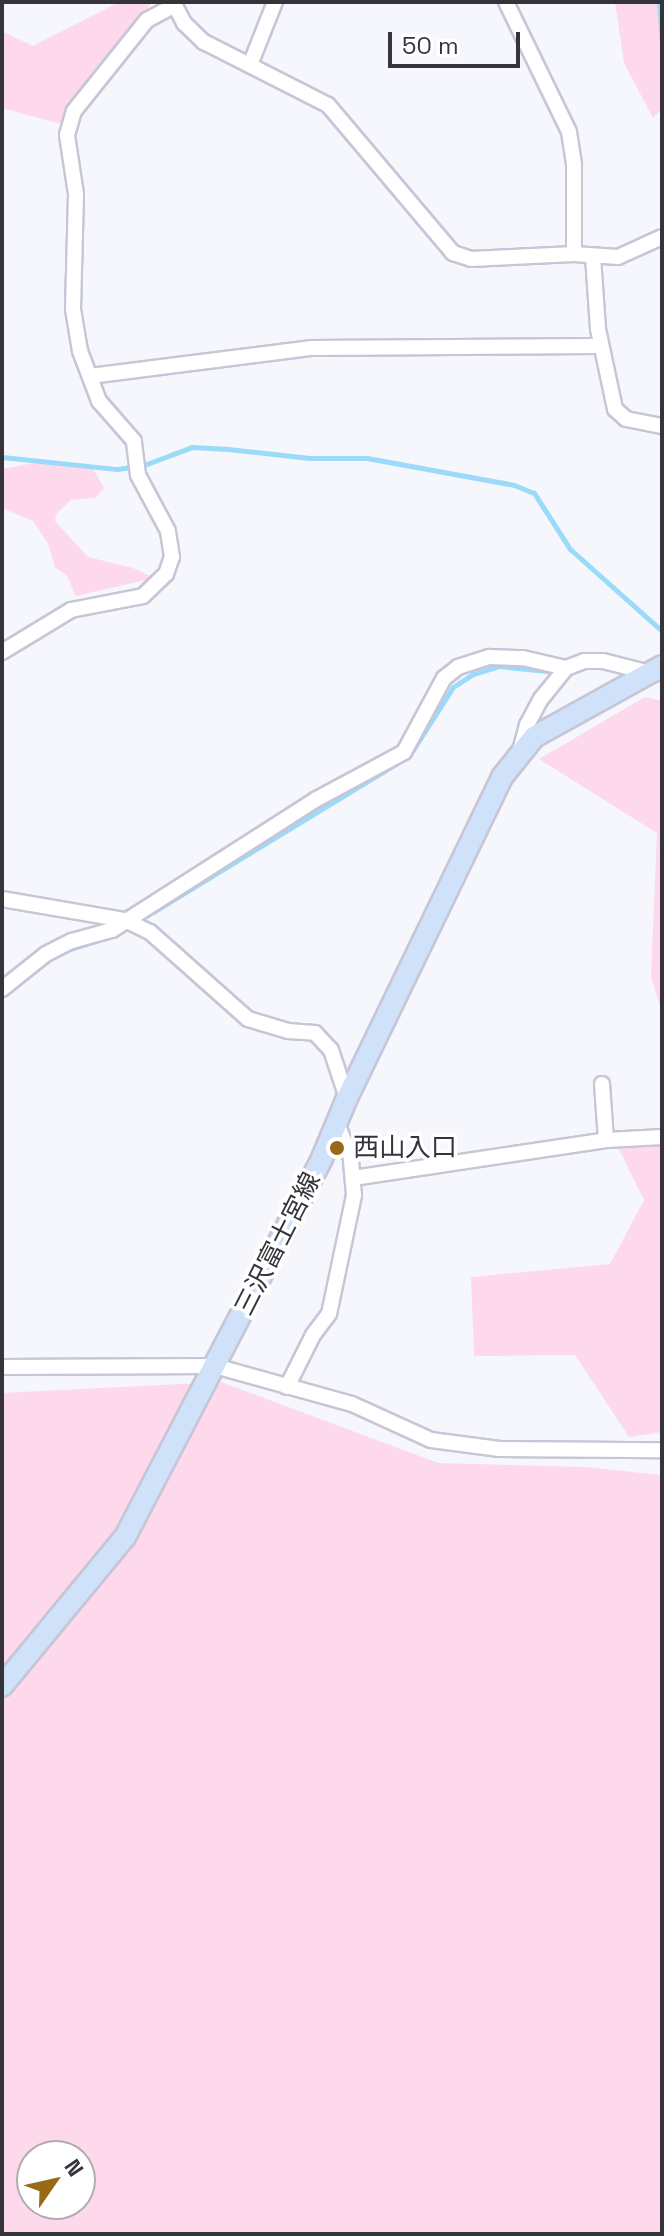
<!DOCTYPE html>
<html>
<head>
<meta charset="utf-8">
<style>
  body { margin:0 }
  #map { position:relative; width:664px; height:2236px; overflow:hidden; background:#f6f6fd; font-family:"Space Grotesk","Noto Sans JP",sans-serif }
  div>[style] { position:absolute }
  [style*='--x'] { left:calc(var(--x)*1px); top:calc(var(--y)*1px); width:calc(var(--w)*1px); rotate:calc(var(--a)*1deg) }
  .green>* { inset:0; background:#fdd9eb }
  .stream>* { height:5px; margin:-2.5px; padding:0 2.5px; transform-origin:2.5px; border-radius:2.5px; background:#9bdaf8 }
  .roads { filter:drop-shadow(2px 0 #c6c6d6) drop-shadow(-2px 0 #c6c6d6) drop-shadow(0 2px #c6c6d6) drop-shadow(0 -2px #c6c6d6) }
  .minor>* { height:14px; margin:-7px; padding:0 7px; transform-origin:7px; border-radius:7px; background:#fff }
  .secondary>* { height:20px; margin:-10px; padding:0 10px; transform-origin:10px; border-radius:10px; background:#d0e1fa }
  .dots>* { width:22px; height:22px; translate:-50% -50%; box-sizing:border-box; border:4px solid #fff; border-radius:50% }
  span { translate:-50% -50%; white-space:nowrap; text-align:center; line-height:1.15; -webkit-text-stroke:7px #fff; paint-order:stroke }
  .poi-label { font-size:26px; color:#34343a }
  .left { translate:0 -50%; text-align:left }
  .street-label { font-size:26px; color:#34343a }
  .frame { position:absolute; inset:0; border:4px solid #34343a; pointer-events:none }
  .north { position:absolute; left:16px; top:2140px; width:80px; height:80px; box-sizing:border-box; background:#fff; border:2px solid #aeaeb0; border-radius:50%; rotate:56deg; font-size:22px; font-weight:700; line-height:32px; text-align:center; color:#34343a }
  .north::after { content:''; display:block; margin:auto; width:28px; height:36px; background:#986919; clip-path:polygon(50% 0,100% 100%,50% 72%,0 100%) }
  .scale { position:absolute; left:388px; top:32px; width:132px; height:36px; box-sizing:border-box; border:4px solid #34343a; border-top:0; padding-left:10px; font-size:24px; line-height:28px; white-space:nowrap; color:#34343a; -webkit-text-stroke:6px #fff; paint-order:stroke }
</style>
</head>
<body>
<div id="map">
  <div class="green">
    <i style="clip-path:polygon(119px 2px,152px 2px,61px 124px,2px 108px,2px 31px,33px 46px)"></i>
    <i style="clip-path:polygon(615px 2px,662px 2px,662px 108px,653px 118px,624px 63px)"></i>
    <i style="clip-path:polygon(34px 463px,93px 469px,104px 488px,95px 498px,71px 500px,56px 514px,55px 521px,88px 557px,133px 568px,154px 578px,76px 596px,67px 576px,55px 567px,48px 544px,33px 521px,2px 508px,2px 469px)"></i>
    <i style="clip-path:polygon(645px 697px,662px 701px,662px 1013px,651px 976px,657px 833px,539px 759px)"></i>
    <i style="clip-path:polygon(662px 1144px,662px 1432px,629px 1437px,575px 1355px,474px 1356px,471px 1277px,610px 1264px,644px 1200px,617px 1145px)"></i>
    <i style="clip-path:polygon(evenodd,221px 1382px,438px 1463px,584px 1467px,662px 1475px,662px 2234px,2px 2234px,2px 1393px,221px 1382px,32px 2156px,80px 2156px,80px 2204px,32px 2204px,32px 2156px)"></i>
  </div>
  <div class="stream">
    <i style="--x:659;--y:2;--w:41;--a:85.8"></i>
    <i style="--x:2;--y:457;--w:116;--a:6"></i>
    <i style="--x:117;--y:469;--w:27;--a:-8"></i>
    <i style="--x:144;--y:465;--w:51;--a:-20.6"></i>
    <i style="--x:192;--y:447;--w:36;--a:3"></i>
    <i style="--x:228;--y:449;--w:82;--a:6.3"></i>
    <i style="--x:310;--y:458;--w:57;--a:0"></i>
    <i style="--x:367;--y:458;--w:149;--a:10.4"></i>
    <i style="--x:514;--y:485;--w:22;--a:22"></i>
    <i style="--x:534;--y:493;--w:67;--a:57.3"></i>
    <i style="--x:570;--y:549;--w:123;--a:41.7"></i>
    <i style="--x:409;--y:756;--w:82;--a:-57.5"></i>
    <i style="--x:453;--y:687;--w:24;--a:-33"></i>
    <i style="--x:473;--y:674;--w:27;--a:-17"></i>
    <i style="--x:499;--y:666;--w:48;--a:5.9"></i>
    <i style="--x:153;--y:912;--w:286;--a:-31.4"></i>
    <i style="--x:70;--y:949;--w:46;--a:-17.7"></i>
  </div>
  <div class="roads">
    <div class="minor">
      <i style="--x:173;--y:2;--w:24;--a:62"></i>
      <i style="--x:184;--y:23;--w:28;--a:44"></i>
      <i style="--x:204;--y:42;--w:139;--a:26.9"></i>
      <i style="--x:328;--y:105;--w:194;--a:49.8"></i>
      <i style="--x:453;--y:253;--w:19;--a:18"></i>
      <i style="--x:471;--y:259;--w:103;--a:-2.8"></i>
      <i style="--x:574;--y:254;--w:44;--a:3.9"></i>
      <i style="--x:618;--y:257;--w:48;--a:-24.4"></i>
      <i style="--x:506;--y:2;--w:144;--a:64.1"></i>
      <i style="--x:569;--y:132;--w:33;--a:81"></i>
      <i style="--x:574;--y:165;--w:89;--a:90"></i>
      <i style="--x:250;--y:65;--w:68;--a:-68.4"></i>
      <i style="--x:593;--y:257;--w:72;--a:86"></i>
      <i style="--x:598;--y:329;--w:82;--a:78"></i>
      <i style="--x:615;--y:409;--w:15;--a:42"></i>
      <i style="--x:626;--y:419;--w:37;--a:11"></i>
      <i style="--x:90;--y:376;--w:224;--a:-7.2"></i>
      <i style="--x:312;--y:348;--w:289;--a:-0.4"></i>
      <i style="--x:2;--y:652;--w:81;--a:-31.3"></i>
      <i style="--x:71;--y:610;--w:73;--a:-11"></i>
      <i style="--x:143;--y:596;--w:32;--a:-44"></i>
      <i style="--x:166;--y:574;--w:18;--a:-71"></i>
      <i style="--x:172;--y:557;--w:26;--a:-99"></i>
      <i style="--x:168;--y:531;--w:64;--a:-118.2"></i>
      <i style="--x:138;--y:475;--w:34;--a:-97"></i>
      <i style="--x:134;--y:441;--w:53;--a:-131.2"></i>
      <i style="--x:99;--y:401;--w:53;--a:-110.8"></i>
      <i style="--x:80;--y:351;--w:43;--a:-99.5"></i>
      <i style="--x:73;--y:309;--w:115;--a:-88.5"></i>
      <i style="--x:76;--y:194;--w:60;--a:-98.7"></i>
      <i style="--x:67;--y:135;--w:25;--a:-74"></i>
      <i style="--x:74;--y:111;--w:117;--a:-51.3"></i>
      <i style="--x:147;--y:20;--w:30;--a:-28"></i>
      <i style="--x:520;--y:751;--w:27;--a:-75"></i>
      <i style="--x:527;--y:725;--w:30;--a:-62"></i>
      <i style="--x:541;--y:699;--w:40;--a:-51"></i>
      <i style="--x:566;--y:668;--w:19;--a:-21"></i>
      <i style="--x:584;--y:661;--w:19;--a:0"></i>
      <i style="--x:603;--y:661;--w:53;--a:14.3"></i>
      <i style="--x:2;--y:899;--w:125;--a:9.7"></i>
      <i style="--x:125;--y:920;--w:28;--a:26"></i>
      <i style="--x:150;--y:932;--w:131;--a:41.6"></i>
      <i style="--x:248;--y:1019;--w:42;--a:16.7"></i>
      <i style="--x:288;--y:1031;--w:27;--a:4"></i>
      <i style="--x:315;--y:1033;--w:23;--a:47"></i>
      <i style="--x:331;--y:1050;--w:51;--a:71.6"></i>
      <i style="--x:2;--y:989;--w:56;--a:-38.5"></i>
      <i style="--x:46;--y:954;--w:29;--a:-27"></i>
      <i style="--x:72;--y:941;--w:41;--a:-15.4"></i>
      <i style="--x:112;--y:930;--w:241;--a:-32.6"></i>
      <i style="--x:315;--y:800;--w:101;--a:-28.3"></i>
      <i style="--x:404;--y:752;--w:84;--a:-61.6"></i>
      <i style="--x:444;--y:678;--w:18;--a:-38"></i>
      <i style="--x:458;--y:667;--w:33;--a:-18"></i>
      <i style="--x:489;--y:657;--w:34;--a:2"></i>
      <i style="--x:523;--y:658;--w:44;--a:13.1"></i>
      <i style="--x:602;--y:1084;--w:56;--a:85.9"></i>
      <i style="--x:353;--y:1178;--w:256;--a:-8.5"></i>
      <i style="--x:606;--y:1140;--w:56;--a:-3.1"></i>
      <i style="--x:2;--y:1367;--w:213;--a:-0.3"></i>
      <i style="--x:215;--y:1366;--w:142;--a:15.5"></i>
      <i style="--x:352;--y:1404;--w:87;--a:24.5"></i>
      <i style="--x:431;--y:1440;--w:69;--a:7.5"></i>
      <i style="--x:499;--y:1449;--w:163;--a:0.4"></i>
      <i style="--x:287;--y:1387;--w:58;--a:-63.4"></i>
      <i style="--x:313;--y:1335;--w:26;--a:-53"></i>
      <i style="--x:329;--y:1314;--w:122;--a:-78.1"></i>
      <i style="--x:354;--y:1195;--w:37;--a:-95"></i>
      <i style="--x:351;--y:1158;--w:40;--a:-112"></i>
    </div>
    <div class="secondary">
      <i style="--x:2;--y:1686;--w:193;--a:-50.5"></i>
      <i style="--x:125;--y:1537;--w:427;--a:-62.5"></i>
      <i style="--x:322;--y:1158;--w:65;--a:-67.4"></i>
      <i style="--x:347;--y:1098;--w:356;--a:-64.2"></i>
      <i style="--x:502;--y:777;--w:51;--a:-51.3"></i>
      <i style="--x:534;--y:737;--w:146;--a:-29"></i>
    </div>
  </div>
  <div class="dots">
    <i style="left:337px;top:1148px;background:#986919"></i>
  </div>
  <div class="poi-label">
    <span class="left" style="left:353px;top:1148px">西山入口</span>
  </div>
  <div class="street-label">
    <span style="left:278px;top:1244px;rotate:-63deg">三沢富士宮線</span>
  </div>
  <div class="frame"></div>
  <div class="north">N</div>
  <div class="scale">50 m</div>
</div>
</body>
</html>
